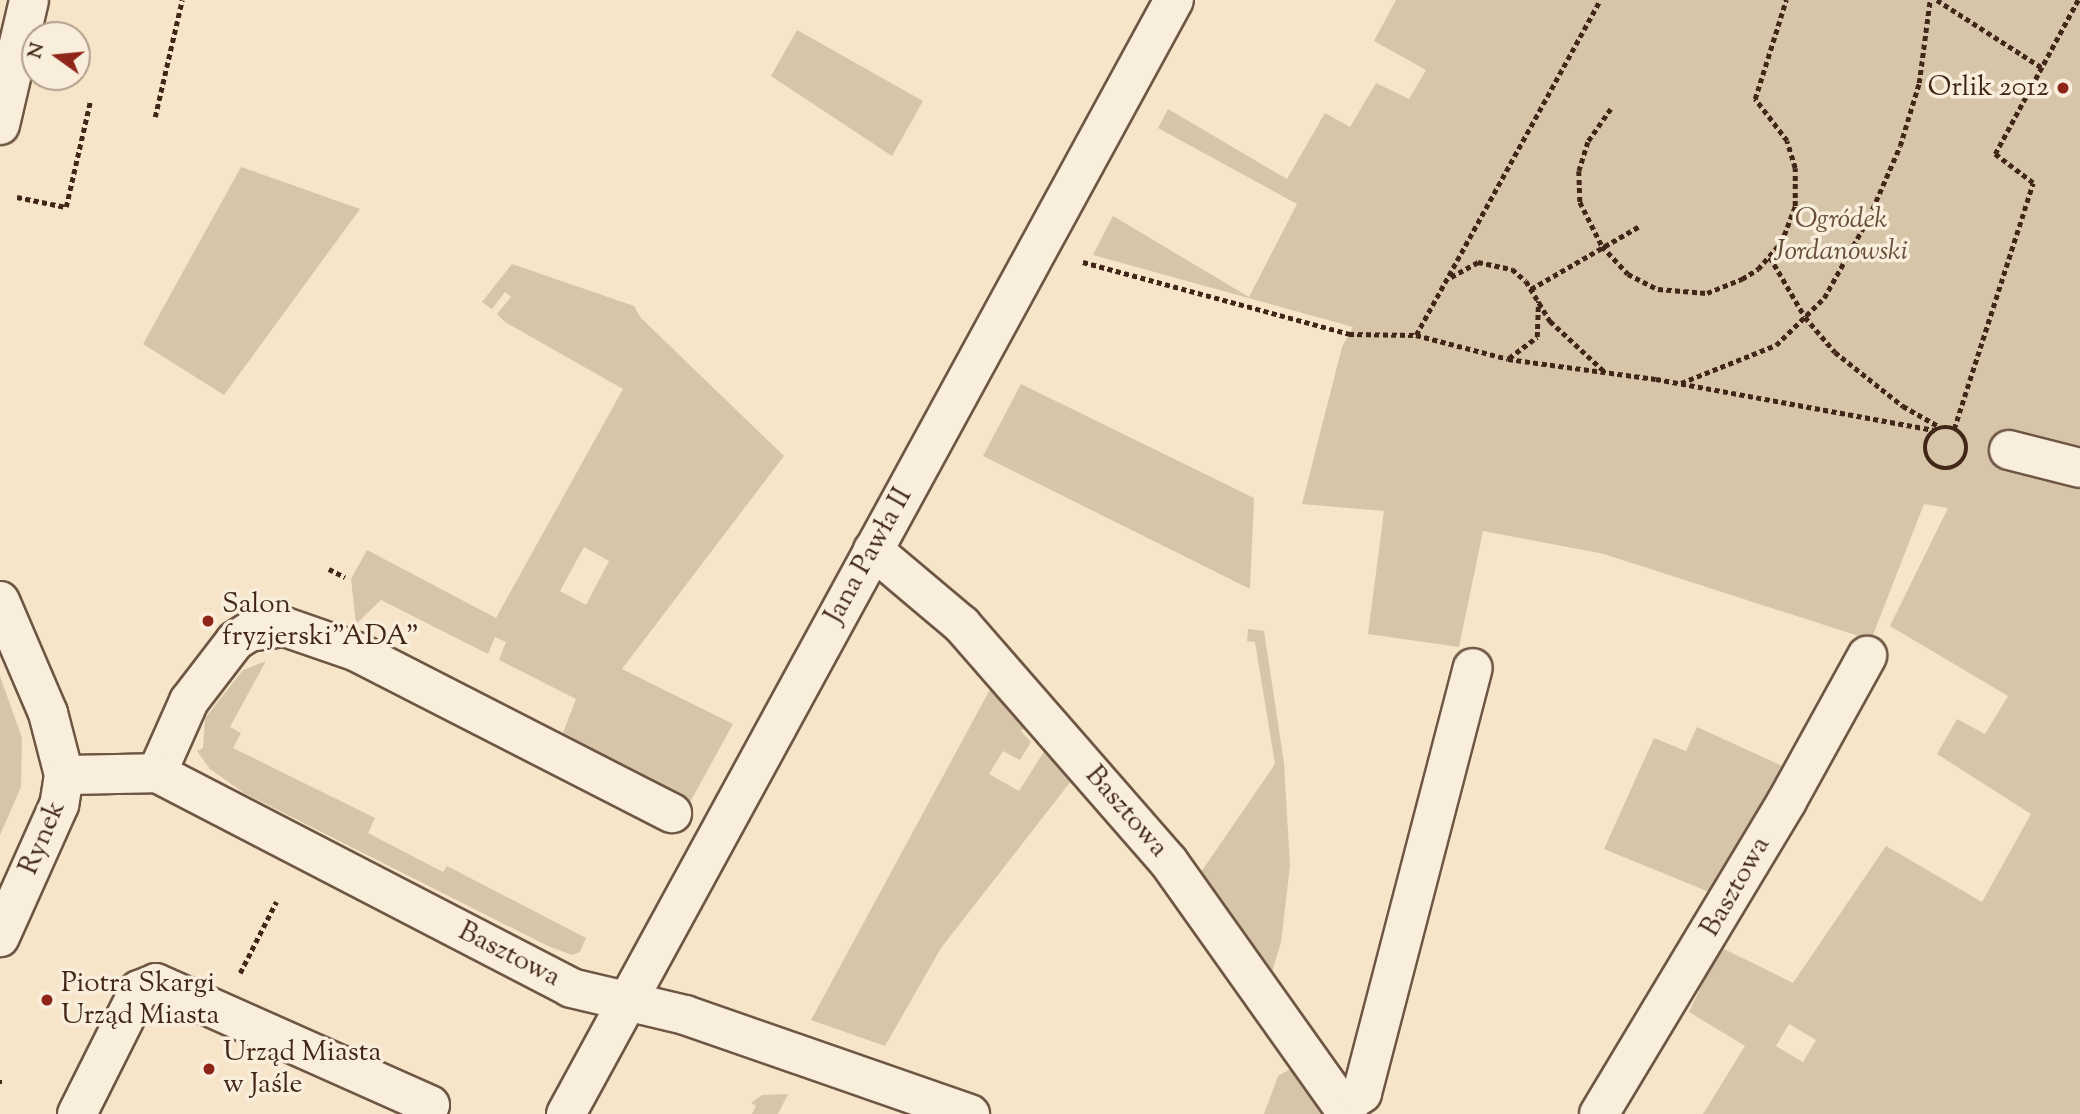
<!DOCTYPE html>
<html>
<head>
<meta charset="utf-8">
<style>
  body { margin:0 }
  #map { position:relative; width:2080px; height:1114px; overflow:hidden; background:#f6e5c8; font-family:"Sorts Mill Goudy",serif }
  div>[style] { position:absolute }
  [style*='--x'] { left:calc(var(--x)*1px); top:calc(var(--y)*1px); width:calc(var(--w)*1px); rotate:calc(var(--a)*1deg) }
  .green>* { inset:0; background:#d7c5aa }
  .path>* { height:4.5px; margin-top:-2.25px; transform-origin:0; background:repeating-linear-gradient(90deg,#422718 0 5px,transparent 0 8.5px) }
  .path>.ring { margin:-2.25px; padding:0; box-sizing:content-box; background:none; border:4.5px solid #422718; border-radius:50% }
  .roads { filter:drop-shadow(2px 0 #6f5644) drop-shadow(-2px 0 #6f5644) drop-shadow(0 2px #6f5644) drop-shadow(0 -2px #6f5644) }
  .minor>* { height:38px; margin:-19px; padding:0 19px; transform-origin:19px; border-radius:19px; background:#f9eedb }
  .dots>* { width:19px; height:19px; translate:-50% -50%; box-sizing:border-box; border:4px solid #f9eedb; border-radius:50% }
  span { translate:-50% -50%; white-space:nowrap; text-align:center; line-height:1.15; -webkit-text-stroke:7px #f9eedb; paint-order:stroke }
  .poi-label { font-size:28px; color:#422718 }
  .right { translate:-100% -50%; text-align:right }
  .left { translate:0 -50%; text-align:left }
  .park-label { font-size:28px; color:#674e3c; font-style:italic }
  .street-label { font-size:28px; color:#422718 }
  .north { position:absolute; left:21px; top:21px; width:70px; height:70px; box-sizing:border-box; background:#f9eedb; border:2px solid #b09e8d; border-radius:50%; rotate:285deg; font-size:19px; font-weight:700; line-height:28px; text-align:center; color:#422718 }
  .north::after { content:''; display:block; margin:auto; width:24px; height:32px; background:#8f2418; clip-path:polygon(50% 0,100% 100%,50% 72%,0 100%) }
</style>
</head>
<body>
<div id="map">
  <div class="green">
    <i style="clip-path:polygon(evenodd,1396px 0,2080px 0,2080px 1114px,1703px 1114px,1745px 1046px,1689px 1012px,1720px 947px,1793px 983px,1886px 846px,1982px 902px,2031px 814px,1937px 754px,1957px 719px,1985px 734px,2008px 696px,1890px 626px,1948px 508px,1924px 504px,1871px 640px,1604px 554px,1483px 531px,1459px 647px,1368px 634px,1384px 511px,1302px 504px,1342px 347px,1353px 327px,1093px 255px,1113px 216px,1249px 297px,1297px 204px,1158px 128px,1168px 109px,1287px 179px,1325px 113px,1350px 127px,1376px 83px,1409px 99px,1426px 70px,1374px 41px,1396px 0,1789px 1024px,1816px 1040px,1803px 1062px,1776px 1046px,1789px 1024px)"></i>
    <i style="clip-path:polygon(797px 30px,923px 101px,892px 156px,771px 76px)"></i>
    <i style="clip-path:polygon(241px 167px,360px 209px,224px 395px,143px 344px)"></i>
    <i style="clip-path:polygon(evenodd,512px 264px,634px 306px,641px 318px,784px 456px,622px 669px,733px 724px,689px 804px,561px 738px,576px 699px,499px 660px,506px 642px,495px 637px,488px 654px,381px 600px,356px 624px,351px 579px,367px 550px,496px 618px,623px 389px,505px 322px,497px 314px,511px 297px,505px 292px,492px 309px,482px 302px,512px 264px,584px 547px,609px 561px,586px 605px,560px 591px,584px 547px)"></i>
    <i style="clip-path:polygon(1021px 384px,1254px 498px,1250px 589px,983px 456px)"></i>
    <i style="clip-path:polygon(1248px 629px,1264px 631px,1284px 763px,1290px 866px,1281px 942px,1270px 979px,1199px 875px,1275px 764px,1255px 642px,1247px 641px)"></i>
    <i style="clip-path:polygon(266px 661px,230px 727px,241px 733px,233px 748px,375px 818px,368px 833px,443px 872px,447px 866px,586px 938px,580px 952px,572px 955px,548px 946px,244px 793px,210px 769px,197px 751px,203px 748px,205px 718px,243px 670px)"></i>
    <i style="clip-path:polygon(0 676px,22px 738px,21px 787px,0 835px)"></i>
    <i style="clip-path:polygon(994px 682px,1029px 724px,1021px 731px,1031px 742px,1020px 760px,1003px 751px,989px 774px,1019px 791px,1047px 747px,1075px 776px,941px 948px,885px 1046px,811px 1020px)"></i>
    <i style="clip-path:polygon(1697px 727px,1789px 769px,1719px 896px,1604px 849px,1654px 738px,1686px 751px)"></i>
    <i style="clip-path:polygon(1292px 1068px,1329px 1114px,1264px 1114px,1278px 1076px)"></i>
    <i style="clip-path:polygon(788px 1094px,778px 1114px,752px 1114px,756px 1106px,751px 1103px,762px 1095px)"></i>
  </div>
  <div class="path">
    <i style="--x:1937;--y:0;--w:124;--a:32.8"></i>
    <i style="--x:1611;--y:109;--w:40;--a:124.9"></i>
    <i style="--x:1588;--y:142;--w:30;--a:107"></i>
    <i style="--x:1579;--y:171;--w:31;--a:88"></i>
    <i style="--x:1580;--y:202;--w:49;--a:63.4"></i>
    <i style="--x:1602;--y:246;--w:38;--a:47"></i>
    <i style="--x:1628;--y:274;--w:34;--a:27"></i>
    <i style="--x:1658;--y:289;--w:49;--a:4.7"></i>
    <i style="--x:1707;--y:293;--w:38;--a:-22"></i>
    <i style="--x:1742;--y:279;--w:19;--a:-32"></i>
    <i style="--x:1758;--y:269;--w:35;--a:-49"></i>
    <i style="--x:1781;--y:243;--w:40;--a:-69"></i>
    <i style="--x:1795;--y:206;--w:38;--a:-90"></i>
    <i style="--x:1795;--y:168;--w:28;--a:-107"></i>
    <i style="--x:1787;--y:141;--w:53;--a:-127.3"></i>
    <i style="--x:1755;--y:99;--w:104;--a:-72.6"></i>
    <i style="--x:155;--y:117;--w:120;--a:-77"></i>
    <i style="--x:17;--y:197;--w:50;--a:11.5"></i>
    <i style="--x:66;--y:207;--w:108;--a:-77.1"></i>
    <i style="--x:1770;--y:257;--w:69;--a:59.7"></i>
    <i style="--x:1805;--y:317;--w:46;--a:49.4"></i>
    <i style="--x:1835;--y:352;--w:87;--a:38.5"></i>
    <i style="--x:1903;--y:406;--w:43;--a:29.6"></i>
    <i style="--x:1083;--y:262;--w:276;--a:15.1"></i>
    <i style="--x:1349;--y:334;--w:67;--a:0.9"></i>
    <i style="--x:1416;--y:335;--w:95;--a:14.6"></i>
    <i style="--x:1508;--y:359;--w:149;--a:7.7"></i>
    <i style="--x:1656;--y:379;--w:284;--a:10.4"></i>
    <i style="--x:1451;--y:277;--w:31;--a:-29"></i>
    <i style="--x:1478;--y:262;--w:35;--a:12"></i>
    <i style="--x:1512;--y:269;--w:18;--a:41"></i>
    <i style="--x:1526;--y:281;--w:47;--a:59"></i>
    <i style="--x:1550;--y:321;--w:74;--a:42.8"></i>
    <i style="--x:1531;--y:289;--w:124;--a:-30.1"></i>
    <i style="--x:1416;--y:335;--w:382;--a:-61.2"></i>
    <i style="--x:1509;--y:358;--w:35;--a:-37"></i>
    <i style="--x:1537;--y:337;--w:36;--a:-88"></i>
    <i style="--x:1681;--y:383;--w:102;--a:-21.8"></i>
    <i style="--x:1776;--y:345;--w:67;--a:-44.4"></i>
    <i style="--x:1824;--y:298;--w:93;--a:-60.9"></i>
    <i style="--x:1869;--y:217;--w:77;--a:-66.4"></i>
    <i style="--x:1900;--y:146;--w:66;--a:-73.2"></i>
    <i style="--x:1919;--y:83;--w:84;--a:-82.5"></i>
    <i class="ring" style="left:1925px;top:427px;width:37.5px;height:37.5px"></i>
    <i style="--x:1954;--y:429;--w:258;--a:-72.2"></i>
    <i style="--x:2033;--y:183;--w:48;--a:-142.7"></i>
    <i style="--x:1995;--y:154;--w:175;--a:-61.7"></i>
    <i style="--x:329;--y:569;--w:18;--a:27"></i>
    <i style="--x:240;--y:973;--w:80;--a:-63.1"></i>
    <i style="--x:0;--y:1082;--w:2;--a:0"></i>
  </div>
  <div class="roads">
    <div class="minor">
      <i style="--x:0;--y:125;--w:128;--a:-76.9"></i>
      <i style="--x:2009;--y:450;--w:73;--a:14.2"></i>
      <i style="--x:873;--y:550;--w:116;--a:40.1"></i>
      <i style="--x:962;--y:625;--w:313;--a:48.9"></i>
      <i style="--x:1168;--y:861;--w:310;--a:54.6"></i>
      <i style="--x:0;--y:601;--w:122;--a:66.8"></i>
      <i style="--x:48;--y:713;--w:64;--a:75.5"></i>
      <i style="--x:64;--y:775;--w:30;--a:99"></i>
      <i style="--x:59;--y:805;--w:145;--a:114.1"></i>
      <i style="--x:157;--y:773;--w:79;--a:-66"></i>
      <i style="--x:189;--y:701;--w:76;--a:-52.5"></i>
      <i style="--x:235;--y:641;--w:17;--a:-33"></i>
      <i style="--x:249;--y:632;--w:36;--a:-8"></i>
      <i style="--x:285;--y:627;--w:76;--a:19.1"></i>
      <i style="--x:357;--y:652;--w:354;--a:27.1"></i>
      <i style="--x:64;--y:775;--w:93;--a:-1.2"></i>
      <i style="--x:157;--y:773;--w:466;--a:27.4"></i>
      <i style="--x:571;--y:988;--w:117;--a:13.3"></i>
      <i style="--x:685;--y:1015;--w:302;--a:19.2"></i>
      <i style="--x:1343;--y:1106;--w:23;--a:-34"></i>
      <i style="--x:1362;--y:1093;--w:439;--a:-75.4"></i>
      <i style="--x:77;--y:1114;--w:139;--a:-63.4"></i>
      <i style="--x:139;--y:990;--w:18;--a:-22"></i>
      <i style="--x:156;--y:983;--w:300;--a:24"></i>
      <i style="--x:566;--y:1114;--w:1269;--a:-61.38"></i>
      <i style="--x:1599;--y:1114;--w:365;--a:-59"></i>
      <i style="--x:1787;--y:801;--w:166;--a:-61.1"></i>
    </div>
  </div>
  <div class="dots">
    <i style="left:2063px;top:88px;background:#8f2418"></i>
    <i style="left:208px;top:621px;background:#8f2418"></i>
    <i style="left:47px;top:1000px;background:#8f2418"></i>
    <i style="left:209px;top:1069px;background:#8f2418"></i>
  </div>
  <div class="poi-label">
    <span class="right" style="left:2049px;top:88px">Orlik 2012</span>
    <span class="left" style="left:222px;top:621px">Salon<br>fryzjerski"ADA"</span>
    <span class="left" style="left:61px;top:1000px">Piotra Skargi<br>Urząd Miasta</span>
    <span class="left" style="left:223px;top:1069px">Urząd Miasta<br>w Jaśle</span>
  </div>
  <div class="park-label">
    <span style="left:1841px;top:236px">Ogródek<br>Jordanowski</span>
  </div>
  <div class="street-label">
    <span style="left:869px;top:556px;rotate:-61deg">Jana Pawła II</span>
    <span style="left:1126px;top:812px;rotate:49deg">Basztowa</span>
    <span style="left:43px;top:838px;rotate:-67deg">Rynek</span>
    <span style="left:1736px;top:887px;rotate:-60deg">Basztowa</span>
    <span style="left:509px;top:955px;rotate:27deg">Basztowa</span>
  </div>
  <div class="north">N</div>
</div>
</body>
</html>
